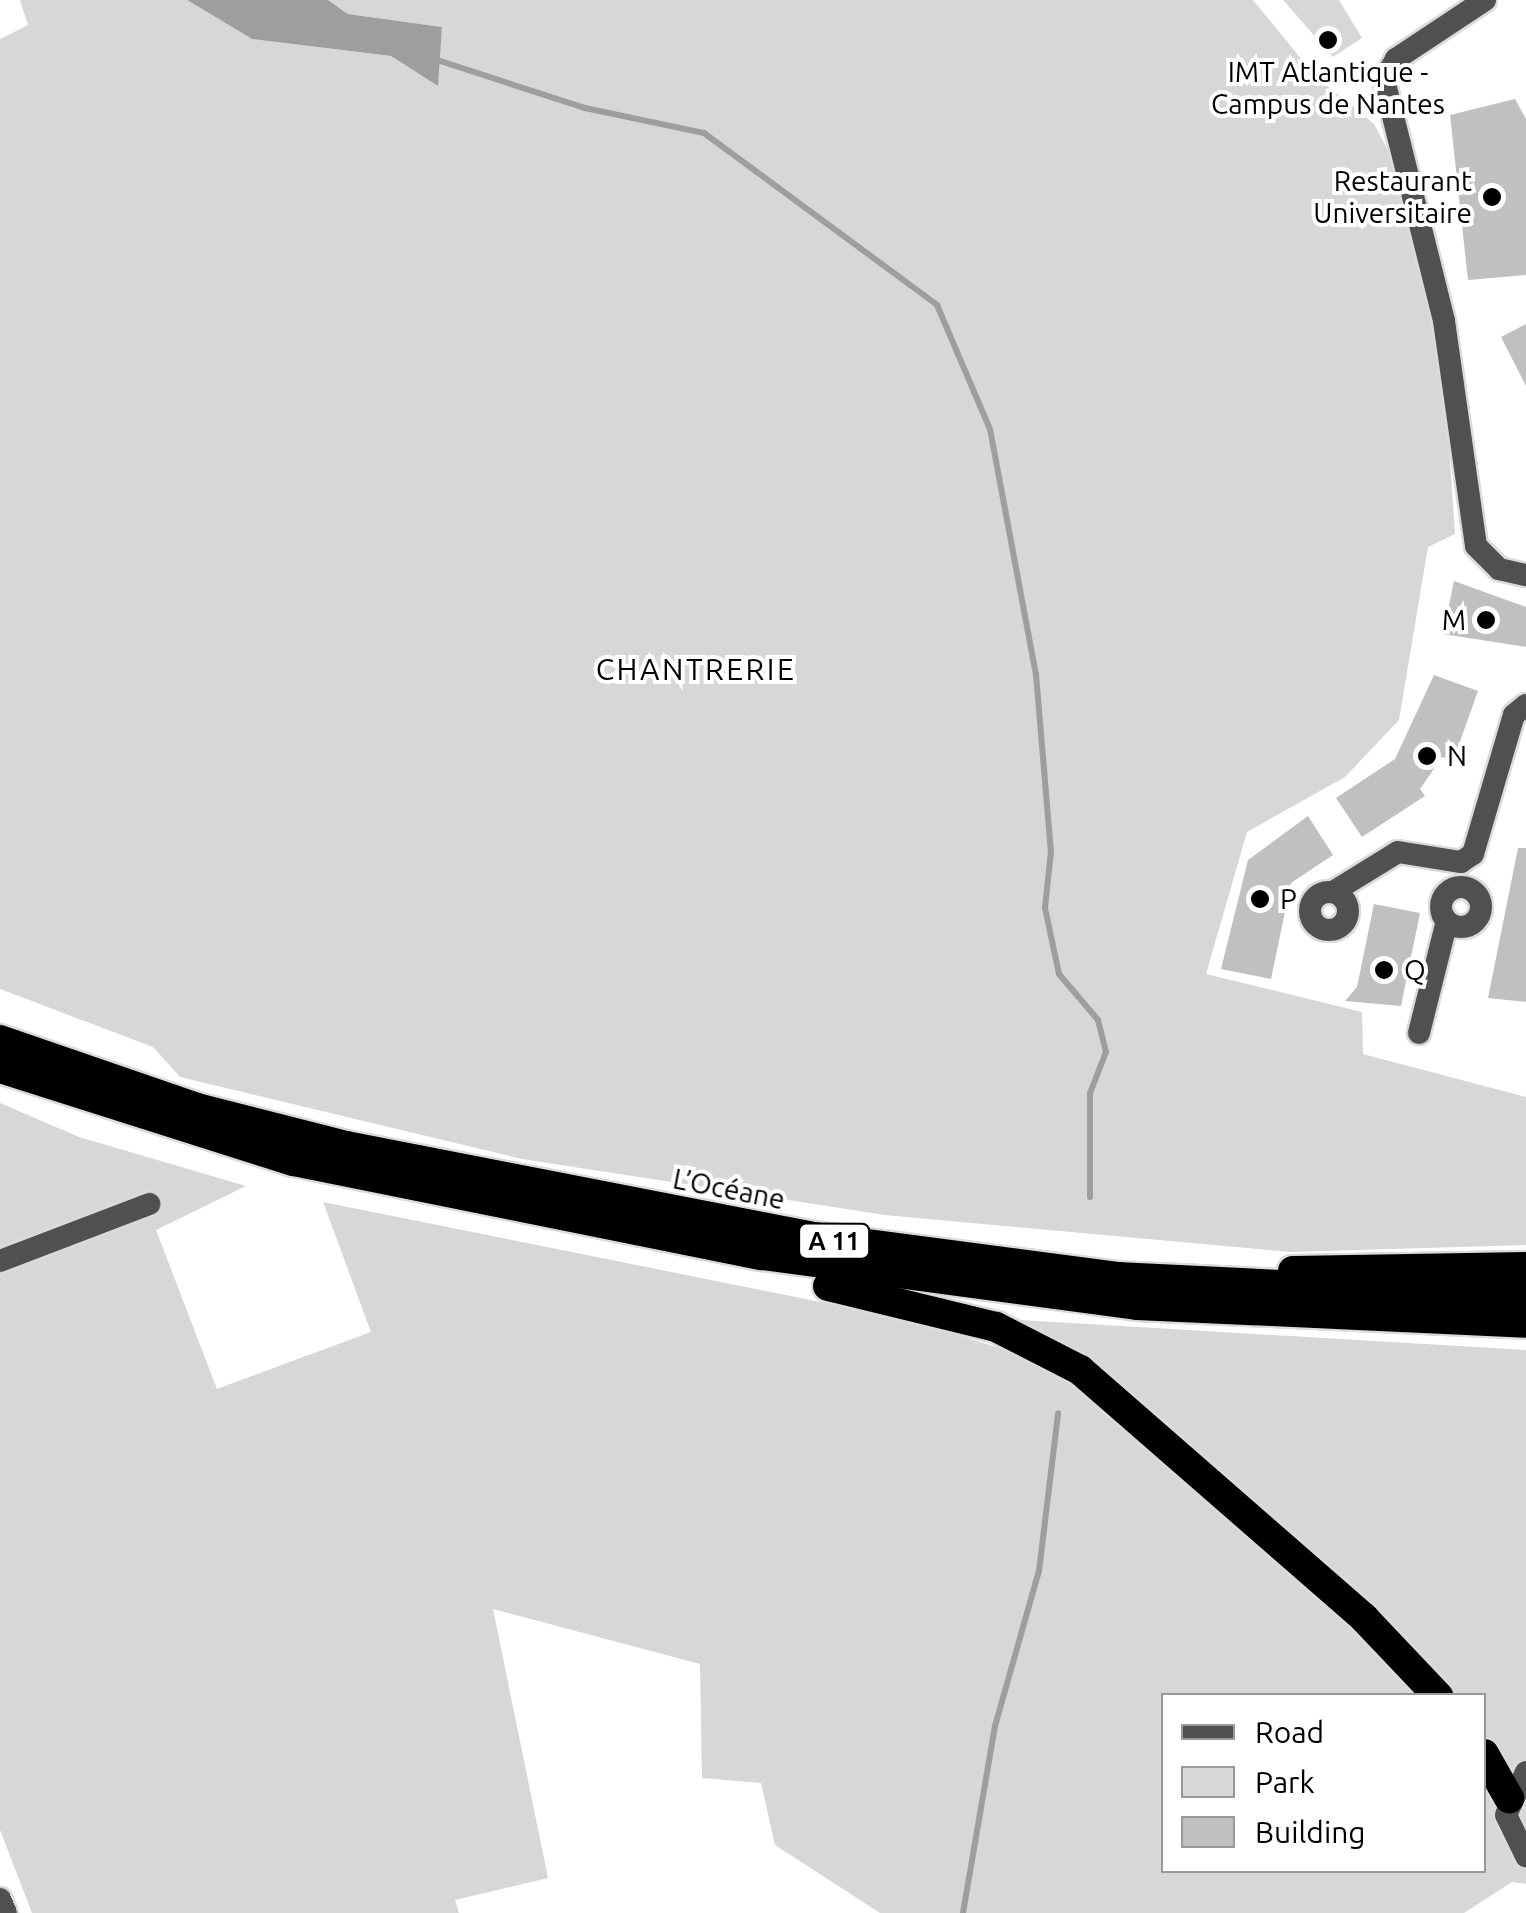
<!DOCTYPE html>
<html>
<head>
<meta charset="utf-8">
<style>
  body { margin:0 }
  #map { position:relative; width:1526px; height:1913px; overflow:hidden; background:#fff; font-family:Ubuntu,sans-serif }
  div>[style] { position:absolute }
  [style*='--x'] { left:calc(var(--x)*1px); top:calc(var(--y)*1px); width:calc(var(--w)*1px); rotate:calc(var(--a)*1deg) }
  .green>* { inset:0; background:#d7d7d7 }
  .water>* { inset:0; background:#9e9e9e }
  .stream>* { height:6px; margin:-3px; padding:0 3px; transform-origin:3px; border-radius:3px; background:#9e9e9e }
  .building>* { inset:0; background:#c0c0c0 }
  .roads { filter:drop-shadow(2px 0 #dbdbdb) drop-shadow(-2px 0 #dbdbdb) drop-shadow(0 2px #dbdbdb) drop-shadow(0 -2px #dbdbdb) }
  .minor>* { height:22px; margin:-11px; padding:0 11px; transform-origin:11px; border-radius:11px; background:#505050 }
  .minor>.ring { margin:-11px; padding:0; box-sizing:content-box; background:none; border:22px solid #505050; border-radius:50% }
  .highway>* { height:30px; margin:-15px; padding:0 15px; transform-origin:15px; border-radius:15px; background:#000 }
  .dots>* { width:28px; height:28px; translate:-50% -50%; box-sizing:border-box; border:5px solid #fff; border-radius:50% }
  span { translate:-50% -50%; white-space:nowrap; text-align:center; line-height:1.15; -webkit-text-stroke:8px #fff; paint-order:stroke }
  .shield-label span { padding:2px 8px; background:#fff; border:2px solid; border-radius:8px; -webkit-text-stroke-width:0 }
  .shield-label { font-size:25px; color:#000; font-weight:700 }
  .poi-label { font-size:28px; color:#000 }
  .right { translate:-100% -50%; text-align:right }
  .left { translate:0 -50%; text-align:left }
  .street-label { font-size:28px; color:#000 }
  .neighbourhood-label { font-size:30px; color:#000; letter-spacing:2.5px }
  .legend { position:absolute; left:1161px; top:1693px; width:325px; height:180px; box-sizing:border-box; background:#fff; border:2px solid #999; margin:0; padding:12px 18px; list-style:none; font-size:30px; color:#000 }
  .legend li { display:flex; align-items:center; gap:20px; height:50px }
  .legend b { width:50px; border:2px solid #999 }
</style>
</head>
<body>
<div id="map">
  <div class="green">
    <i style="clip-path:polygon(20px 0,187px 0,252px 39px,391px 56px,437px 85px,442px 27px,348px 14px,328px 0,1253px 0,1315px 76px,1374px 124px,1415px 201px,1444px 373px,1455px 534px,1428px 547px,1399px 720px,1345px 777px,1247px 832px,1206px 974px,1362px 1012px,1363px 1054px,1526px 1097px,1526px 1245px,1290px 1252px,885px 1215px,522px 1159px,180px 1077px,153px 1047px,0 989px,0 39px,28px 25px)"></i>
    <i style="clip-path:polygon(1283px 0,1339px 0,1362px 38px,1333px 57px)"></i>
    <i style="clip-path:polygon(evenodd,0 1103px,79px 1137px,246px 1186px,156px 1230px,217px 1389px,371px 1332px,323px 1202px,910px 1320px,996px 1347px,1021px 1320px,1526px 1350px,1526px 1884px,1512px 1882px,1464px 1913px,880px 1913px,775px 1845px,761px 1783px,702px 1778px,700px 1664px,493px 1609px,548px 1878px,455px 1900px,459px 1913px,32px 1913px,0 1830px,0 1103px,1164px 1696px,1484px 1696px,1484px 1870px,1164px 1870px,1164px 1696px)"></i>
  </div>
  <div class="water">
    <i style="clip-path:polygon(187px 0,328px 0,348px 14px,442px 27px,438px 86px,391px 56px,252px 39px)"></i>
  </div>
  <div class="stream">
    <i style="--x:434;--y:59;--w:159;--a:18"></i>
    <i style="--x:585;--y:108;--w:122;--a:11.9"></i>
    <i style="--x:704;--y:133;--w:290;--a:36.4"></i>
    <i style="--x:937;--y:305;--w:135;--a:66.9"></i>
    <i style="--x:990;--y:429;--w:249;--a:79.4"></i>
    <i style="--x:1036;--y:674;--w:178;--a:85.2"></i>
    <i style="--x:1051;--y:851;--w:57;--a:96"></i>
    <i style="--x:1045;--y:908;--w:67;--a:78"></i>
    <i style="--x:1059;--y:974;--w:60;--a:49.7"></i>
    <i style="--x:1098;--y:1020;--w:33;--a:76"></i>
    <i style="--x:1106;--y:1052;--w:44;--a:111.3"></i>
    <i style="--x:1090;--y:1093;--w:104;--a:90"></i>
    <i style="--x:963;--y:1913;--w:190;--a:-80.3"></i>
    <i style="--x:995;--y:1726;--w:161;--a:-74.2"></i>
    <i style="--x:1039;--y:1571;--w:159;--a:-83.1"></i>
  </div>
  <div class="building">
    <i style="clip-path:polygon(1515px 99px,1526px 119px,1526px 275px,1468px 280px,1450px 115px)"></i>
    <i style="clip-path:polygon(1526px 324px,1526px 386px,1501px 337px)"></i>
    <i style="clip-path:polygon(1454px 581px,1526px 607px,1526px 647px,1443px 634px)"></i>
    <i style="clip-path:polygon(1434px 675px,1478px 691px,1453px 761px,1442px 757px,1420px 789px,1425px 796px,1362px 837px,1336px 798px,1395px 759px)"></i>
    <i style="clip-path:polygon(1308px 816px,1333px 855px,1291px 883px,1271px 979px,1221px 969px,1248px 860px)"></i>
    <i style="clip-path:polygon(1518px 848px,1526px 848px,1526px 1002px,1488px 998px)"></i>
    <i style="clip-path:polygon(1374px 904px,1420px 913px,1401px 1006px,1345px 1001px,1357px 987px)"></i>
  </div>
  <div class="roads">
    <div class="minor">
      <i style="--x:1485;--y:0;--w:107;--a:146.5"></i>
      <i style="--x:1396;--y:59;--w:24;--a:120"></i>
      <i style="--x:1384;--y:80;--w:248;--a:76"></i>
      <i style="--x:1444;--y:321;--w:227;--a:81.9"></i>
      <i style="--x:1476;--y:546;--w:33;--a:45"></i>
      <i style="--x:1499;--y:569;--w:28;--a:13"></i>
      <i class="ring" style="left:1441px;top:887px;width:18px;height:18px"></i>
      <i style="--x:1333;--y:892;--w:76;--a:-31.6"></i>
      <i style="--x:1398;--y:852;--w:64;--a:9"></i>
      <i style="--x:1461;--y:862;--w:14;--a:-34"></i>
      <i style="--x:1473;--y:854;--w:145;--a:-73.6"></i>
      <i style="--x:1514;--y:715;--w:16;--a:-40"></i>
      <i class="ring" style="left:1310px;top:892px;width:16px;height:16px"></i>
      <i style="--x:1419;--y:1033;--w:115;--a:-76"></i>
      <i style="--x:0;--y:1261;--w:160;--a:-20.9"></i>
      <i style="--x:1526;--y:1772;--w:47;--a:114.9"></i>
      <i style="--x:1506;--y:1815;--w:46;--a:64"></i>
      <i style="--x:0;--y:1899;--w:15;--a:67"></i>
    </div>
    <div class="highway">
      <i style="--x:0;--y:1040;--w:208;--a:19"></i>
      <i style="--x:197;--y:1108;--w:154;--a:14.3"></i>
      <i style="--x:346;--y:1146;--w:470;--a:11"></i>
      <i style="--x:807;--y:1236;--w:313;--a:7.5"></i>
      <i style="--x:1117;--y:1277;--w:409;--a:2.8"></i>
      <i style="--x:0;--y:1068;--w:308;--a:17.6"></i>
      <i style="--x:294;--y:1161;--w:477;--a:11.4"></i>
      <i style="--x:762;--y:1255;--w:378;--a:7.6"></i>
      <i style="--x:1137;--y:1305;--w:389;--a:2.6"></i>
      <i style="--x:1293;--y:1271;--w:233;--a:-1"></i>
      <i style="--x:828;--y:1286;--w:173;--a:13.7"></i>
      <i style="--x:996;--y:1327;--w:94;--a:27.1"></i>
      <i style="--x:1080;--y:1370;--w:377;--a:41.1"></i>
      <i style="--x:1364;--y:1618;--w:108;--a:46.5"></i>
      <i style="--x:1484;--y:1754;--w:51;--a:60.4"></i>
    </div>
  </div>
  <div class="dots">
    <i style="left:1328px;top:40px;background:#000"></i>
    <i style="left:1492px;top:197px;background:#000"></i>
    <i style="left:1486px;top:620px;background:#000"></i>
    <i style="left:1427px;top:756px;background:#000"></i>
    <i style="left:1260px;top:899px;background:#000"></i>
    <i style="left:1384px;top:970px;background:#000"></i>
  </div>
  <div class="shield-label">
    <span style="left:834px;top:1241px">A 11</span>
  </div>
  <div class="poi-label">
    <span style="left:1328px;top:88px">IMT Atlantique -<br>Campus de Nantes</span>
    <span class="right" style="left:1472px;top:197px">Restaurant<br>Universitaire</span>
    <span class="right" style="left:1466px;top:620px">M</span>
    <span class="left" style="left:1447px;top:756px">N</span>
    <span class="left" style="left:1280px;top:899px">P</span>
    <span class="left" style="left:1404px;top:970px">Q</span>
  </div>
  <div class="street-label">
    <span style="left:729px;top:1189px;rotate:11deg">L’Océane</span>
  </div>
  <div class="neighbourhood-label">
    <span style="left:696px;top:669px">CHANTRERIE</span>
  </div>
  <ul class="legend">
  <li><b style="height:12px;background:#505050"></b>Road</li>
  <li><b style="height:28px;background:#d7d7d7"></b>Park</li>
  <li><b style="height:28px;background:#c0c0c0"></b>Building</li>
  </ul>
</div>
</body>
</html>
